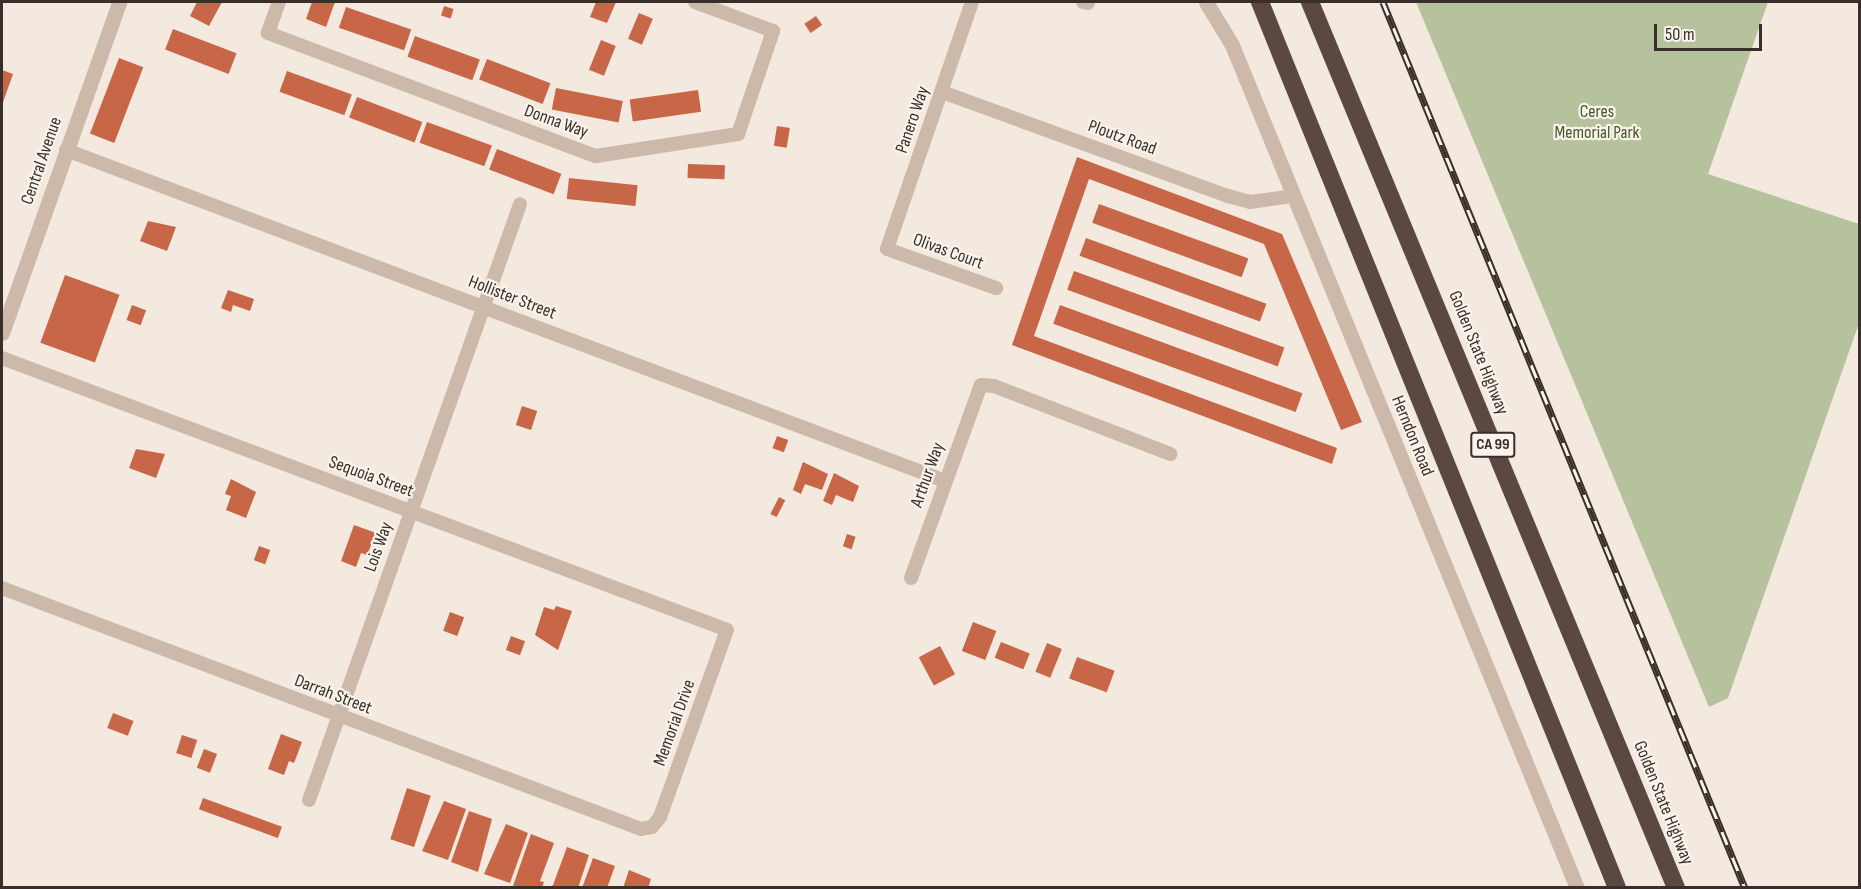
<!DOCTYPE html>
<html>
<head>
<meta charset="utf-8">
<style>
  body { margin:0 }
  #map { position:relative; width:1861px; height:889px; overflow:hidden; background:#f3e9de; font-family:"Sofia Sans Condensed",sans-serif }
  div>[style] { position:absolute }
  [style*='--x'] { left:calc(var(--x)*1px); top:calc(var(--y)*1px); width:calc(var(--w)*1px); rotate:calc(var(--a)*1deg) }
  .green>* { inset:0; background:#b6c29e }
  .building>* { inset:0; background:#c76748; transform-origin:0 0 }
  .minor>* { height:14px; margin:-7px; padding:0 7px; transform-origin:7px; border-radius:7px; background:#ccb9aa }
  .tertiary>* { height:15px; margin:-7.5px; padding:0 7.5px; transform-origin:7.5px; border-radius:7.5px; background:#ccb9aa }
  .motorway>* { height:18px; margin:-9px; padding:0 9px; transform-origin:9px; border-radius:9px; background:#5a4841 }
  .rail>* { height:7px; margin-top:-3.5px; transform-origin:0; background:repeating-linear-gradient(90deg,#faf3eb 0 14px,#392e29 0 28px); box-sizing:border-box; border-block:2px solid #392e29 }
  span { translate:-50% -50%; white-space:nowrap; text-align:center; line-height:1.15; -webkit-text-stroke:4.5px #faf3eb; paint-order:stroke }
  .shield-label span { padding:2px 4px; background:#faf3eb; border:2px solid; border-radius:4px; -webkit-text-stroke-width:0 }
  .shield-label { font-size:16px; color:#392e29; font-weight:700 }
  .park-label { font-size:18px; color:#48572d }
  .street-label { font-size:18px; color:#392e29 }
  .frame { position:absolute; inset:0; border:3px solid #392e29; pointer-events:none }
  .scale { position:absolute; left:1654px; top:24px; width:108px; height:27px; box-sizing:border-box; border:3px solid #392e29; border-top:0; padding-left:8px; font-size:18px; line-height:21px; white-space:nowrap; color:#392e29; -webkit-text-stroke:4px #faf3eb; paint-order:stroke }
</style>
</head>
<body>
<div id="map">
  <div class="green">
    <i style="clip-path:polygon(1416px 2px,1768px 2px,1708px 174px,1859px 224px,1859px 323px,1728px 698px,1709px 707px)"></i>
  </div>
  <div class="building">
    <i style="clip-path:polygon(197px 2px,222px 2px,209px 26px,190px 16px)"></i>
    <i style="clip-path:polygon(312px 2px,335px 2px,326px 27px,306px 19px)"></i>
    <i style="clip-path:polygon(596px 2px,616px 2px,607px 23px,590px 17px)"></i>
    <i style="left:444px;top:6px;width:10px;height:10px;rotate:17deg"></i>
    <i style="left:346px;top:7px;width:69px;height:22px;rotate:19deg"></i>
    <i style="left:639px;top:13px;width:15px;height:28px;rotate:23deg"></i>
    <i style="left:816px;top:16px;width:11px;height:14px;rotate:56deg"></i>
    <i style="left:173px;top:29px;width:68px;height:22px;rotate:21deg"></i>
    <i style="left:415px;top:36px;width:69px;height:22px;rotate:20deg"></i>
    <i style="left:601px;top:40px;width:16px;height:32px;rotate:22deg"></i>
    <i style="left:119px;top:58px;width:26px;height:81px;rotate:21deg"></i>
    <i style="left:487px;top:59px;width:68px;height:22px;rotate:21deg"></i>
    <i style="clip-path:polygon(2px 70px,13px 74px,2px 105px)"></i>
    <i style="left:287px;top:71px;width:69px;height:22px;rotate:20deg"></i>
    <i style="left:556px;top:88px;width:68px;height:22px;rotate:11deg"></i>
    <i style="left:698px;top:90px;width:22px;height:69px;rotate:82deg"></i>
    <i style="left:357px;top:97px;width:70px;height:22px;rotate:21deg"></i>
    <i style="left:427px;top:122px;width:69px;height:22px;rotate:20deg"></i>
    <i style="left:777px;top:126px;width:13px;height:20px;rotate:9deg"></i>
    <i style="left:497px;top:149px;width:69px;height:22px;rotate:21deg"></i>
    <i style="clip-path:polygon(1077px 157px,1282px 234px,1362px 422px,1341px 430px,1264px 244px,1089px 179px,1034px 336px,1337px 448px,1332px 464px,1012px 345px)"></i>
    <i style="left:688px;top:164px;width:37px;height:14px;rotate:2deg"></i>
    <i style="left:569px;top:178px;width:69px;height:21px;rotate:6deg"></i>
    <i style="left:1099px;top:204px;width:159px;height:20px;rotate:20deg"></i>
    <i style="clip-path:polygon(148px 221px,176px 227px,167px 251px,140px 241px)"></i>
    <i style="left:1086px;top:238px;width:192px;height:19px;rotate:20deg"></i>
    <i style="left:1074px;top:271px;width:224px;height:20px;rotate:20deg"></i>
    <i style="left:65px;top:275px;width:58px;height:72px;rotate:20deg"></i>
    <i style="clip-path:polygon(228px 290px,254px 299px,250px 311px,233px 305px,231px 312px,221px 308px)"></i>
    <i style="left:132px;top:305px;width:15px;height:16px;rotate:20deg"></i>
    <i style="left:1060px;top:305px;width:258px;height:20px;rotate:20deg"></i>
    <i style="left:522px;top:406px;width:16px;height:20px;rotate:18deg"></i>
    <i style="left:777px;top:436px;width:12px;height:13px;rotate:20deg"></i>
    <i style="clip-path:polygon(136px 449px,165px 454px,156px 478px,129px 468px)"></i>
    <i style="clip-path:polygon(803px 462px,828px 474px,822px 490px,805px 484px,801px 494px,793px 490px)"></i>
    <i style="clip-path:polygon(834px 473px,859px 486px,853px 502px,836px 495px,832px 505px,823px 501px)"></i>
    <i style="clip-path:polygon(231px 479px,256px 492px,246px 518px,226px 510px,231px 496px,225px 494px)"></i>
    <i style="left:779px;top:497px;width:7px;height:19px;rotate:27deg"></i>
    <i style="clip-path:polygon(354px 525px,376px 533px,367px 555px,361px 553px,356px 567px,341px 561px)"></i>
    <i style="left:847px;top:534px;width:9px;height:13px;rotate:18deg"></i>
    <i style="left:259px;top:546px;width:12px;height:15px;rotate:20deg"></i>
    <i style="clip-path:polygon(556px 606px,572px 611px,558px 650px,535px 635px,544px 607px,554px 610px)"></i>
    <i style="left:450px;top:612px;width:15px;height:20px;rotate:20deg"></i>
    <i style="left:973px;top:622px;width:25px;height:31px;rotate:21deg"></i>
    <i style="left:511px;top:636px;width:15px;height:15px;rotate:20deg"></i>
    <i style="left:1001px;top:642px;width:31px;height:17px;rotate:22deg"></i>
    <i style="left:1047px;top:643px;width:16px;height:31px;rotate:22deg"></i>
    <i style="left:940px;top:646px;width:32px;height:24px;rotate:62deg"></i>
    <i style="left:1077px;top:657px;width:40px;height:23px;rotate:20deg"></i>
    <i style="left:113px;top:713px;width:22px;height:16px;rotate:21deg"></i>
    <i style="clip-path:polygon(281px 734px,302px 742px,294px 763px,289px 761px,284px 775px,268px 769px)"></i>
    <i style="left:182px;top:735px;width:16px;height:19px;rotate:18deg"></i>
    <i style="left:204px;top:749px;width:14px;height:20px;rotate:21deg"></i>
    <i style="left:407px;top:788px;width:25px;height:54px;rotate:18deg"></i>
    <i style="left:203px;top:798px;width:84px;height:12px;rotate:20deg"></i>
    <i style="clip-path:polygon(444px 801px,466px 809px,448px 860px,422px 851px)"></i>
    <i style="clip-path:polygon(469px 811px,492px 819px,478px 872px,451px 862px)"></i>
    <i style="clip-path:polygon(506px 824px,528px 833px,510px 883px,484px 874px)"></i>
    <i style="clip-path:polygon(531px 834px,554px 843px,540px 881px,544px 882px,542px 888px,518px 888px,513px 886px)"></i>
    <i style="clip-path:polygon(567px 847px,589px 855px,578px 888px,548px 888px,553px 885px)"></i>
    <i style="clip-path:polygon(593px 858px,615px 866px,607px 888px,582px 888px)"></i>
    <i style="clip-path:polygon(629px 870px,651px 879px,648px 888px,623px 888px)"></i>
  </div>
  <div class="minor">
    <i style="--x:279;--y:2;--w:33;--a:110"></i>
    <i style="--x:268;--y:33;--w:350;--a:20.6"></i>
    <i style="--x:596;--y:156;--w:144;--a:-8.8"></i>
    <i style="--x:738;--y:134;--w:109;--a:-71.2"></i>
    <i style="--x:773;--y:31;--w:83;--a:-159.6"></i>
    <i style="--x:972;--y:2;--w:261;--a:109"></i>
    <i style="--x:887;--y:249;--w:116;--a:19.7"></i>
    <i style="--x:1083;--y:2;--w:5;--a:11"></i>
    <i style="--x:942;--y:92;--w:304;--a:20"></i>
    <i style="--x:1228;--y:196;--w:23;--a:15"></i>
    <i style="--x:1250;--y:202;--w:43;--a:-7.9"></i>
    <i style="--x:66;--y:150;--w:939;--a:20.63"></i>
    <i style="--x:2;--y:358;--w:774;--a:20.56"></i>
    <i style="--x:727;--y:630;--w:199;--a:109.7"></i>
    <i style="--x:660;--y:817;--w:13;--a:129"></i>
    <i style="--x:652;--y:827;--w:11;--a:170"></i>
    <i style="--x:641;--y:829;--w:683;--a:-159.34"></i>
    <i style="--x:911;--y:578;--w:205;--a:-70.1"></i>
    <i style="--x:981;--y:385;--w:13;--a:4"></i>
    <i style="--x:994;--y:386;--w:189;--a:21.1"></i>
    <i style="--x:309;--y:800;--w:632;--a:-70.5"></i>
  </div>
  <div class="tertiary">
    <i style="--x:1206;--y:2;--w:50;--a:58.8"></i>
    <i style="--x:1232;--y:45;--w:911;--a:67.74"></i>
    <i style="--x:2;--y:333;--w:351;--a:-70.5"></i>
  </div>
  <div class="motorway">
    <i style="--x:1260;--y:2;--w:955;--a:68.05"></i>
    <i style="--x:1310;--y:2;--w:959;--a:67.55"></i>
  </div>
  <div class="rail">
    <i style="--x:1383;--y:2;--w:957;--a:67.78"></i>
  </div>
  <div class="shield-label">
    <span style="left:1493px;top:445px">CA 99</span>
  </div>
  <div class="park-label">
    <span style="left:1597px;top:123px">Ceres<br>Memorial Park</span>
  </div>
  <div class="street-label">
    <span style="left:913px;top:120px;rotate:-71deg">Panero Way</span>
    <span style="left:556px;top:122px;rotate:20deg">Donna Way</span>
    <span style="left:1122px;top:138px;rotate:20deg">Ploutz Road</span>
    <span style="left:42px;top:161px;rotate:-71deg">Central Avenue</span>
    <span style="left:948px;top:252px;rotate:20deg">Olivas Court</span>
    <span style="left:512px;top:298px;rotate:21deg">Hollister Street</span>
    <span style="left:1478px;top:353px;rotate:68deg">Golden State Highway</span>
    <span style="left:1412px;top:436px;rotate:68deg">Herndon Road</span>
    <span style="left:928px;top:475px;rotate:-70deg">Arthur Way</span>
    <span style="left:371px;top:477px;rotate:20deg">Sequoia Street</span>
    <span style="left:379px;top:547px;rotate:-70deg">Lois Way</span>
    <span style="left:333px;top:695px;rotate:21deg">Darrah Street</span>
    <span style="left:675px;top:723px;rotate:-70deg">Memorial Drive</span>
    <span style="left:1663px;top:803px;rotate:68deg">Golden State Highway</span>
  </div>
  <div class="frame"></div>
  <div class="scale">50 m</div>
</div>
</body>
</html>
